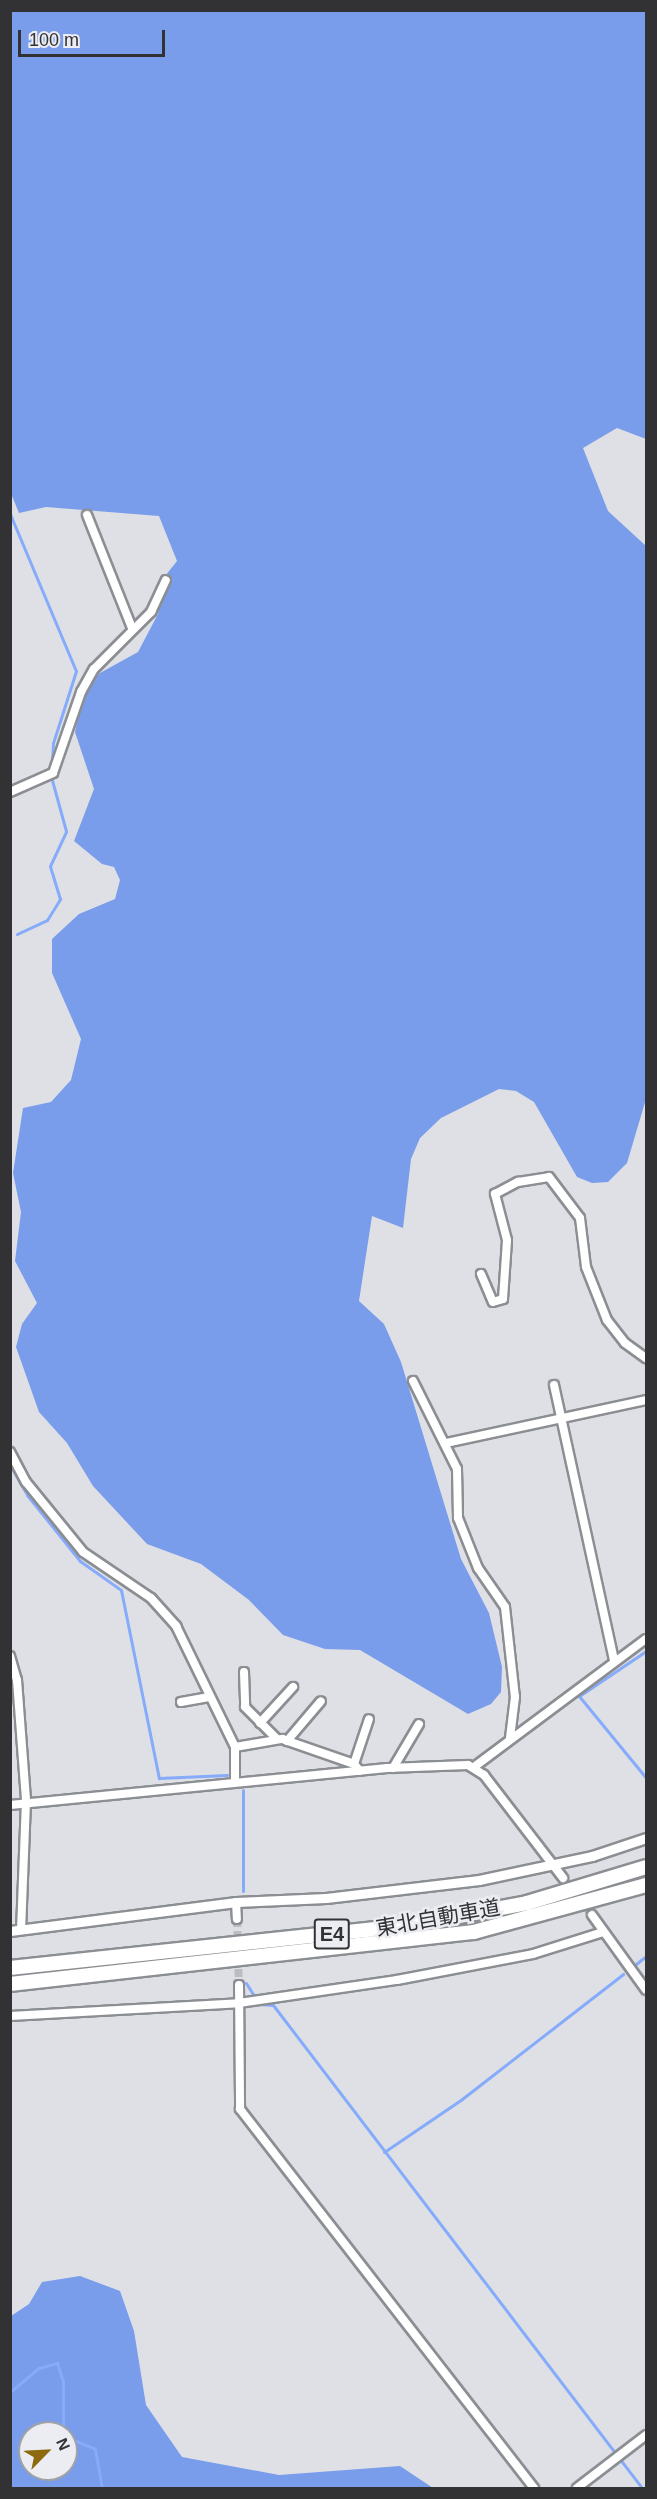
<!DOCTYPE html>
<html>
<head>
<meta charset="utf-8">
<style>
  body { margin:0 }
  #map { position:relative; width:657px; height:2499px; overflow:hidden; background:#dee0e5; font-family:Helvetica,"Noto Sans JP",sans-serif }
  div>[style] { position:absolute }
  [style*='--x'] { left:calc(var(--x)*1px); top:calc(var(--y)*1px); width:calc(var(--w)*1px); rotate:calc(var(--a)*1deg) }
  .forest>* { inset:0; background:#799ceb }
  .stream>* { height:3px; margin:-1.5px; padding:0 1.5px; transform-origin:1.5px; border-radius:1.5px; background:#86abfa }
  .minor-tunnel>* { height:8px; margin-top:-4px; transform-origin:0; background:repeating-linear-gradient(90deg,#bcbdc2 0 8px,transparent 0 12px) }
  .roads { filter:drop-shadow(2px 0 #8b8e92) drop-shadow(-2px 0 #8b8e92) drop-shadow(0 2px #8b8e92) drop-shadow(0 -2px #8b8e92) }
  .minor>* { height:8px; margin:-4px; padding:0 4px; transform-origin:4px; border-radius:4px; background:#fff }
  .tertiary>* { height:9px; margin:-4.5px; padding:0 4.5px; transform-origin:4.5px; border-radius:4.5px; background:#fff }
  .motorway>* { height:14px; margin:-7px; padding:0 7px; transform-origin:7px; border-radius:7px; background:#fff }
  span { translate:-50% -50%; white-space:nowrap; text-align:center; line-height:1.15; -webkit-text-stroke:5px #ebedf2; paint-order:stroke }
  .shield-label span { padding:2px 4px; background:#ebedf2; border:2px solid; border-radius:4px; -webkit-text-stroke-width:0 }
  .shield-label { font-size:20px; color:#323234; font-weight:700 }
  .street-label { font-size:21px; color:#323234 }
  .frame { position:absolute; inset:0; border:12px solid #323234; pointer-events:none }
  .north { position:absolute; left:18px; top:2421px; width:60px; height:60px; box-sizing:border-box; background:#ebedf2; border:2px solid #a1a2a6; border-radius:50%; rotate:66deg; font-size:16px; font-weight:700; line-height:24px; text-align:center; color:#323234 }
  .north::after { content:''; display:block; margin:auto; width:21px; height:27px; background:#8d6a0d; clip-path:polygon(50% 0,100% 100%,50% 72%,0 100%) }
  .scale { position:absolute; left:18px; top:30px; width:147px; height:27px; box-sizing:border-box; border:3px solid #323234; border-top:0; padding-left:8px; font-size:18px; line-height:21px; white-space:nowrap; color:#323234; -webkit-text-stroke:4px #ebedf2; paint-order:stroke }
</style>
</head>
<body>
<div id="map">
  <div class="forest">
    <i style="clip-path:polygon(10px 11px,646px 11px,646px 439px,617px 428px,583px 448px,608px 511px,646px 546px,646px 1099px,627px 1163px,608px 1182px,592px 1183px,577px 1177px,534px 1102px,516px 1091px,499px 1089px,441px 1118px,420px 1138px,411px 1159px,403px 1228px,372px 1216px,359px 1301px,384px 1324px,401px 1362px,461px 1559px,489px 1613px,502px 1667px,501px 1692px,491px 1704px,468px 1714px,360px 1650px,325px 1649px,283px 1635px,249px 1600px,201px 1564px,147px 1544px,93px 1486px,67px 1443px,39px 1412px,16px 1347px,22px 1324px,37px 1303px,15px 1261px,21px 1212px,13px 1173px,23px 1108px,51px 1102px,71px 1080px,81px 1039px,52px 973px,52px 939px,79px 914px,115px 899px,120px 880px,114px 867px,102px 864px,74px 841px,94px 789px,75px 732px,84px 689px,100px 673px,138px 652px,158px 614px,162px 580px,177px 561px,159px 516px,46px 507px,19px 513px,12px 496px)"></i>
    <i style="clip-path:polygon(evenodd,80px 2276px,120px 2291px,134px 2331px,146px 2405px,182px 2457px,279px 2475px,400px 2466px,433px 2488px,11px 2488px,11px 2316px,29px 2304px,42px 2282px,80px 2276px,30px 2433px,66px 2433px,66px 2469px,30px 2469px,30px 2433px)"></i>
  </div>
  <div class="stream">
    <i style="--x:10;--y:514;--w:170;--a:67.2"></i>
    <i style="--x:76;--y:671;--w:76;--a:107.7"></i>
    <i style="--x:53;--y:743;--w:22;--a:93"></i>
    <i style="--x:17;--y:934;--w:33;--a:-25"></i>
    <i style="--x:47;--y:920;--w:25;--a:-58"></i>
    <i style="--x:60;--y:899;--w:34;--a:-107"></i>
    <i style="--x:50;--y:866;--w:38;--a:-65"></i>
    <i style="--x:66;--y:831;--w:53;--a:-105.4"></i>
    <i style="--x:10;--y:1465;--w:34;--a:60"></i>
    <i style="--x:27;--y:1495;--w:85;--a:51.2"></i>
    <i style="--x:80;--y:1561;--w:50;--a:35.3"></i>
    <i style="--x:121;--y:1590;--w:192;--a:78.6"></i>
    <i style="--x:159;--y:1778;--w:68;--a:-2.5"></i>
    <i style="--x:646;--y:1651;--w:81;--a:146.1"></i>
    <i style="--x:579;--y:1696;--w:106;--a:50.7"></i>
    <i style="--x:243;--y:1891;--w:101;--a:-90"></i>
    <i style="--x:636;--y:1964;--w:13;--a:-39"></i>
    <i style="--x:246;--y:1983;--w:25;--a:58"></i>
    <i style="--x:259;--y:2004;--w:14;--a:4"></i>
    <i style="--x:273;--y:2005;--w:608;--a:52.62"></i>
    <i style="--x:384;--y:2152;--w:94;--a:-34.2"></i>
    <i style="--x:462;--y:2099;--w:204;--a:-37.8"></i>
    <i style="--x:10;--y:2392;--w:38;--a:-40"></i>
    <i style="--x:39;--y:2368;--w:19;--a:-16"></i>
    <i style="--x:57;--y:2363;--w:19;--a:72"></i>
    <i style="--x:63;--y:2381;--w:52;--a:90"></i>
    <i style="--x:66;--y:2437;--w:31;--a:22"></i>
    <i style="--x:95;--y:2449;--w:40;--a:80"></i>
  </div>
  <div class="minor-tunnel">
    <i style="--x:563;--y:1878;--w:47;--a:51.9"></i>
    <i style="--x:237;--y:1919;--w:26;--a:88"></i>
    <i style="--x:238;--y:1957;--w:28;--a:88"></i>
  </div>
  <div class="roads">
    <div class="minor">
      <i style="--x:87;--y:515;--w:122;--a:68.3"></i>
      <i style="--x:10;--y:792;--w:47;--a:-23.8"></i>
      <i style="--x:53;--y:773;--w:86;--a:-70.9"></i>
      <i style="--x:81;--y:692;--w:26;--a:-61"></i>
      <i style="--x:94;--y:669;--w:81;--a:-45"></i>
      <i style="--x:151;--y:612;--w:35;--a:-65"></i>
      <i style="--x:481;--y:1274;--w:30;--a:67"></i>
      <i style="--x:493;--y:1302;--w:10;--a:-17"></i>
      <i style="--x:503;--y:1299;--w:59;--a:-86.1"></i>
      <i style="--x:507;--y:1240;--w:48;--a:-104.6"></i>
      <i style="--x:495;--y:1194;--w:26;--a:-28"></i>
      <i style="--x:518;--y:1182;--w:31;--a:-9"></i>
      <i style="--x:549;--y:1177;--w:51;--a:52.9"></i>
      <i style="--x:580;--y:1218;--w:49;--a:83"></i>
      <i style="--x:586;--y:1267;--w:57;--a:68.4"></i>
      <i style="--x:607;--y:1320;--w:29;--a:52"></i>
      <i style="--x:625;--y:1343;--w:26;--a:36"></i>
      <i style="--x:413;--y:1381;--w:98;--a:63.4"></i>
      <i style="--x:457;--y:1469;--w:49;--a:88.8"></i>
      <i style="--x:458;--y:1518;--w:54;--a:68.2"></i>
      <i style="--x:478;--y:1568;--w:47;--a:55.3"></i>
      <i style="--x:505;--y:1607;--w:91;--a:83.7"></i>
      <i style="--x:515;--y:1697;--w:41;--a:97"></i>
      <i style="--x:554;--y:1385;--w:282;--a:77.7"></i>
      <i style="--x:446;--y:1443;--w:205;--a:-12.1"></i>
      <i style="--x:10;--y:1452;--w:34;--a:62"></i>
      <i style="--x:26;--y:1482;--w:90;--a:50.8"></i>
      <i style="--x:83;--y:1552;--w:82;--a:34.1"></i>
      <i style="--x:151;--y:1598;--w:38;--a:48"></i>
      <i style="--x:176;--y:1626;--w:135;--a:64"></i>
      <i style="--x:235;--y:1747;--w:35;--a:90"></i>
      <i style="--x:10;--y:1656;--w:25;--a:74"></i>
      <i style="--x:17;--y:1680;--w:121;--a:85.7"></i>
      <i style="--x:26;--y:1801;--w:128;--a:92.2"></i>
      <i style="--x:244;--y:1672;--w:35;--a:88"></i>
      <i style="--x:245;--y:1707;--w:45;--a:45"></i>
      <i style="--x:181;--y:1702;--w:27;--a:-10"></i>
      <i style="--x:260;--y:1723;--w:49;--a:-47.5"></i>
      <i style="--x:287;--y:1741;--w:52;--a:-49.6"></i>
      <i style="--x:235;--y:1747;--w:48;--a:-9.7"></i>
      <i style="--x:282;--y:1739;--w:76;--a:19.1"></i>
      <i style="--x:354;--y:1764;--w:9;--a:49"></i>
      <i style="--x:354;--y:1764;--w:47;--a:-71.6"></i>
      <i style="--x:474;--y:1767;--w:214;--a:-36.7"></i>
      <i style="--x:393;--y:1768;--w:51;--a:-59.4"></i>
      <i style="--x:10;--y:1805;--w:379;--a:-5.6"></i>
      <i style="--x:387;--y:1768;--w:81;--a:-2.1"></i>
      <i style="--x:468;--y:1765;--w:19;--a:32"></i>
      <i style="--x:484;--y:1775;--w:130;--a:52.5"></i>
      <i style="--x:236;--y:1902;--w:17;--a:87"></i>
      <i style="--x:592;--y:1915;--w:92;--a:54.2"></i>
      <i style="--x:239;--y:1985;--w:124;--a:89.5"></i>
      <i style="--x:240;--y:2109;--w:480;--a:52.2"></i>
      <i style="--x:10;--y:2016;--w:229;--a:-3.2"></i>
      <i style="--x:239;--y:2003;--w:160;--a:-8.3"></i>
      <i style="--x:397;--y:1980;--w:138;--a:-10.8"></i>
      <i style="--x:533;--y:1954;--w:73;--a:-17.4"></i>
      <i style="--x:577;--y:2488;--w:87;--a:-37.5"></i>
    </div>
    <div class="tertiary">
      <i style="--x:10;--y:1931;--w:228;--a:-7.3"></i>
      <i style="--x:236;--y:1902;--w:90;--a:-2.5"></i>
      <i style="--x:326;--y:1898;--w:154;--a:-6.7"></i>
      <i style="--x:479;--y:1880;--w:116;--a:-12"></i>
      <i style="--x:592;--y:1856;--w:57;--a:-18.4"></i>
    </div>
    <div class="motorway">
      <i style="--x:10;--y:1968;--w:403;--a:-6.1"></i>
      <i style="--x:411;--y:1925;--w:118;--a:-10.7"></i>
      <i style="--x:527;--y:1903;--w:124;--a:-16.8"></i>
      <i style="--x:10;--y:1984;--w:467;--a:-6.4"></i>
      <i style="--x:474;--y:1932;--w:178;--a:-15.3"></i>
    </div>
  </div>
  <div class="shield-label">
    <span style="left:332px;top:1934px">E4</span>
  </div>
  <div class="street-label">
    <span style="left:438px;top:1918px;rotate:-10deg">東北自動車道</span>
  </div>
  <div class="frame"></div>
  <div class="north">N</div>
  <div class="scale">100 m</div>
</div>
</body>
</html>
